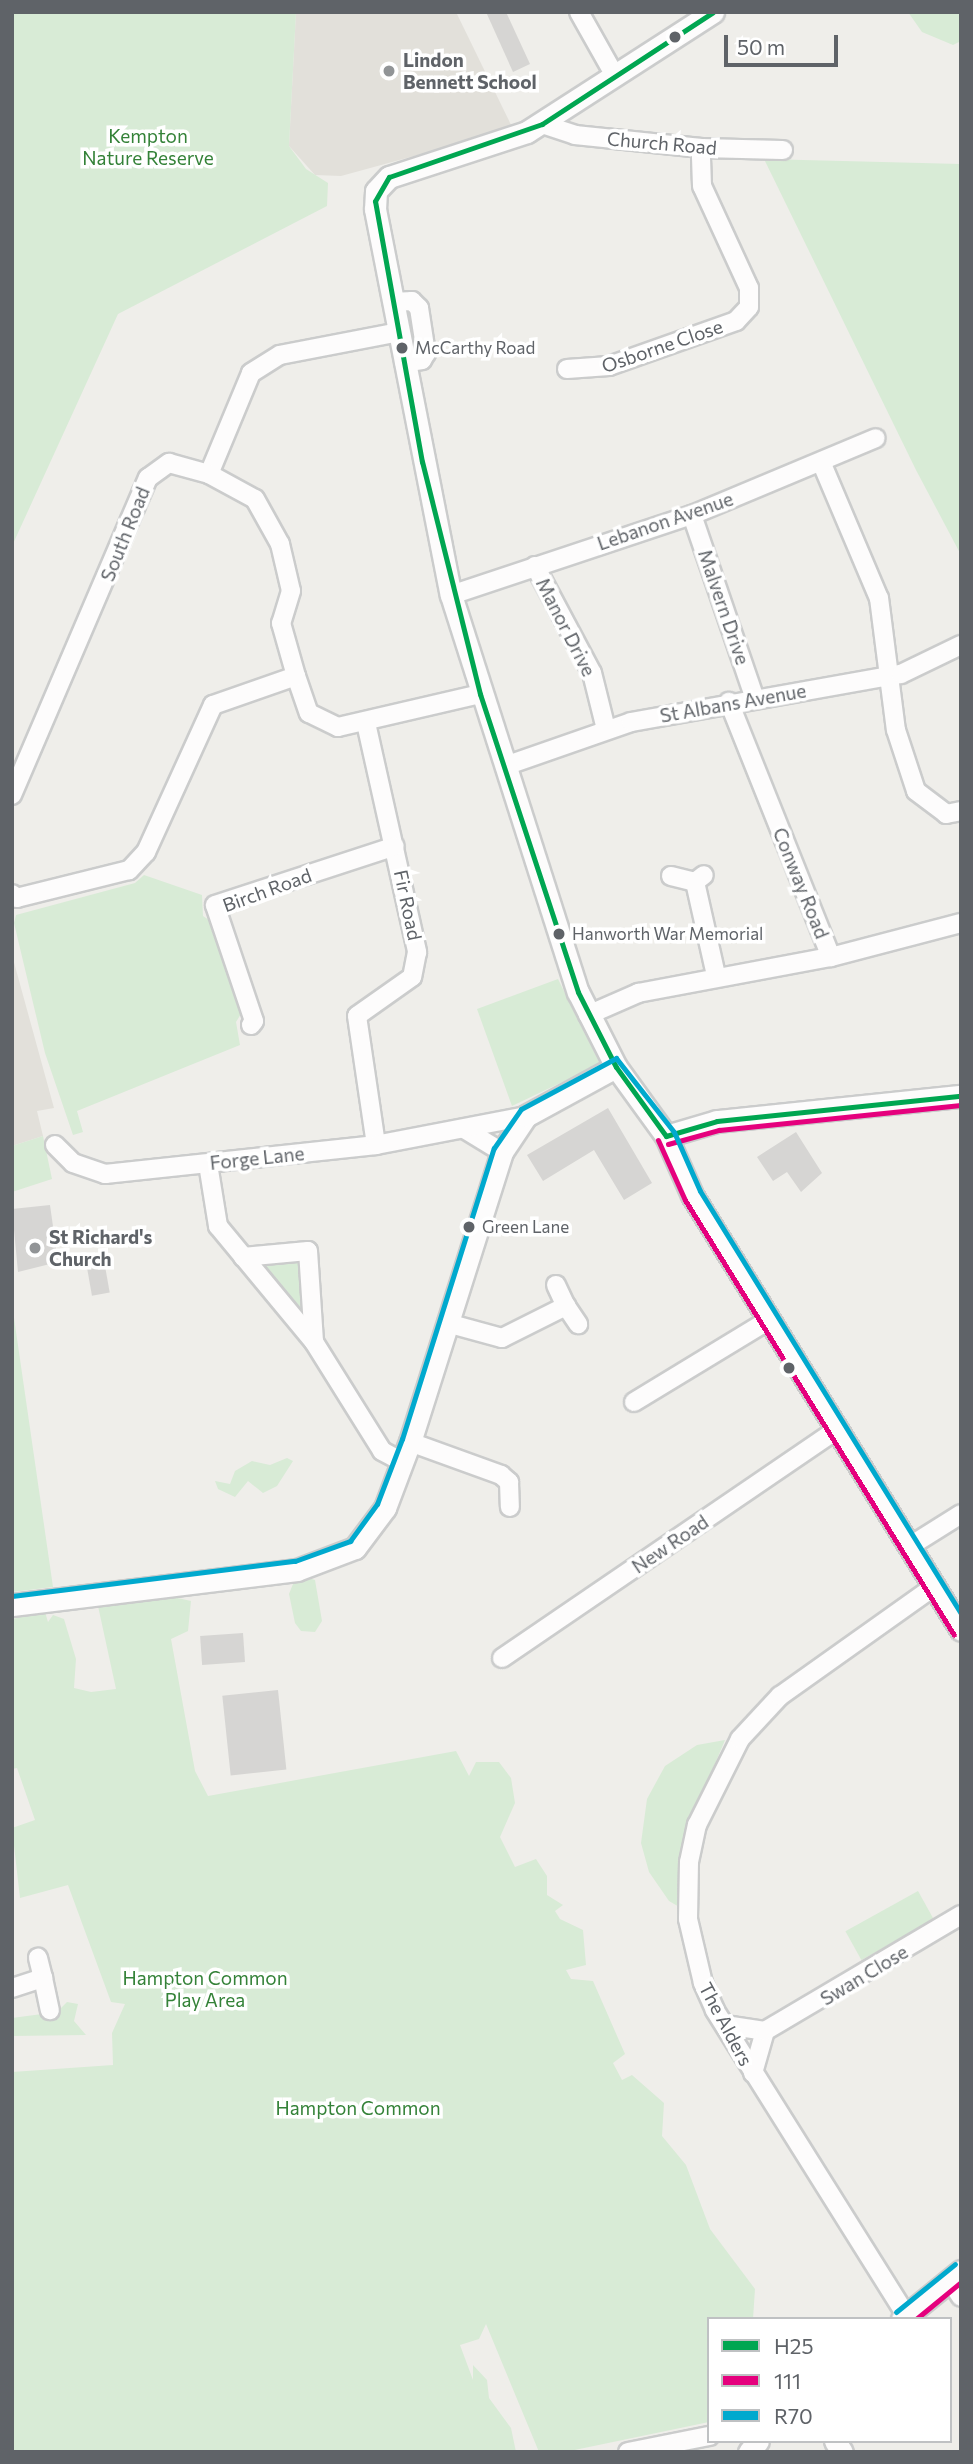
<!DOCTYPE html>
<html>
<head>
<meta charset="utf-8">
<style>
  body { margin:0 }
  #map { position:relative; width:973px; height:2464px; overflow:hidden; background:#efeeea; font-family:Commissioner,sans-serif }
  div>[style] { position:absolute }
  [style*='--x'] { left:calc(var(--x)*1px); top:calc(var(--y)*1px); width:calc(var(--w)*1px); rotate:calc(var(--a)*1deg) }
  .education>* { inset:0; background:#e2e0da }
  .green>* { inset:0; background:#d8ebd6; transform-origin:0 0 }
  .building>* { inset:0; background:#d6d5d3; transform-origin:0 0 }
  .roads { filter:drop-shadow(2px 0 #cbcccc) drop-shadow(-2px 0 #cbcccc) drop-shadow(0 2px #cbcccc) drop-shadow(0 -2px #cbcccc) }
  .minor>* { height:18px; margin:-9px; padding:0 9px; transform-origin:9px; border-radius:9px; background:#fdfcfc }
  .tertiary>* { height:21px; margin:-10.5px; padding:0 10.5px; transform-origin:10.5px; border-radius:10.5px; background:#fdfcfc }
  .bus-1>* { height:5px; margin:-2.5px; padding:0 2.5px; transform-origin:2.5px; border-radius:2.5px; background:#00a651 }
  .bus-2>* { height:5px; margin:-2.5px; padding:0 2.5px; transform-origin:2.5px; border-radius:2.5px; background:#e5007d }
  .bus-3>* { height:5px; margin:-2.5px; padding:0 2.5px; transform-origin:2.5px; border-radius:2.5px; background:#00a9ce }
  .dots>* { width:19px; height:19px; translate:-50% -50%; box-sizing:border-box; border:4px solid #fff; border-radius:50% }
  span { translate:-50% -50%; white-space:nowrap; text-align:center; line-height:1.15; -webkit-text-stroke:7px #fff; paint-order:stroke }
  .bus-label { font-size:17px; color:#5f6368 }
  .left { translate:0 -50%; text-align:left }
  .poi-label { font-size:19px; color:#5f6368; font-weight:700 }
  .park-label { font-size:19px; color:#348238 }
  .street-label { font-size:19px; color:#5f6368 }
  .frame { position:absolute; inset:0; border:14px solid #5f6368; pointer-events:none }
  .legend { position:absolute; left:707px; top:2317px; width:245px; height:126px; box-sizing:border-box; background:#fff; border:2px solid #bfc1c3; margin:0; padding:9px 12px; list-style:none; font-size:21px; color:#5f6368 }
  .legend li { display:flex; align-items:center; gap:14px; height:35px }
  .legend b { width:35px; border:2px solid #bfc1c3 }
  .scale { position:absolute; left:724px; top:35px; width:114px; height:32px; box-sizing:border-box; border:4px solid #5f6368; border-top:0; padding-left:9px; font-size:21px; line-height:24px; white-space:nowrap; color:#5f6368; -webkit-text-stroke:5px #fff; paint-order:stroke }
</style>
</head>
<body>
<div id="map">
  <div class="education">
    <i style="clip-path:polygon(296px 12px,456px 12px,513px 129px,341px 176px,315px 175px,289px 146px)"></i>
    <i style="clip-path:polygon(12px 955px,54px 1108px,37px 1111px,43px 1136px,12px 1146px)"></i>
  </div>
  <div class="green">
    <i style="clip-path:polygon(12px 12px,296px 12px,289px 146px,306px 169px,328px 183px,327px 206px,118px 314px,12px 546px)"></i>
    <i style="clip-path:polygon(908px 12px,961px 12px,961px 41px,953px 45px,922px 32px)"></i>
    <i style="clip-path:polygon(764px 159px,961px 164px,961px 555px,916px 470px)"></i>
    <i style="clip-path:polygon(144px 875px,202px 895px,203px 916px,215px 924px,244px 1009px,236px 1022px,240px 1045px,77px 1111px,83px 1132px,73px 1135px,45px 1053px,14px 923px,16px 915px,135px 883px)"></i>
    <i style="clip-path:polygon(558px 979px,600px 1064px,512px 1106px,477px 1009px)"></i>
    <i style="clip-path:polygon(43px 1136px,52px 1179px,12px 1192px,12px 1146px)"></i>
    <i style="clip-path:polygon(291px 1257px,303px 1262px,308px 1307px,302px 1309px,263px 1266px)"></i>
    <i style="clip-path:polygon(12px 1304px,53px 1587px,12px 1592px)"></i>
    <i style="clip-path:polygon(287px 1458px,293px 1461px,277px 1486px,263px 1493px,248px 1481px,235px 1497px,218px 1489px,215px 1481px,230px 1484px,235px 1471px,252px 1461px,270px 1465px)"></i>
    <i style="clip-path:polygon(303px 1576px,315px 1580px,322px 1621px,315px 1632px,301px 1631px,295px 1623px,289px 1594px,295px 1579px)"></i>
    <i style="clip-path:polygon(160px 1594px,191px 1601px,188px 1631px,171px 1639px,195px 1771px,208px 1796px,456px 1751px,469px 1776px,476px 1762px,499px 1762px,511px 1778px,515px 1803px,500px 1837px,515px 1867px,536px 1859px,547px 1876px,547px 1895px,563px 1905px,555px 1911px,560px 1919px,583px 1930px,586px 1965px,566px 1970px,571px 1979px,593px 1981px,625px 2054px,613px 2063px,622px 2080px,632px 2075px,664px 2103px,662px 2136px,686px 2165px,710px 2229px,755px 2289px,753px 2319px,709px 2319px,709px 2422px,565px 2452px,539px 2452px,486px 2324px,479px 2339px,460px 2345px,473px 2380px,473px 2365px,487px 2380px,489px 2398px,511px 2428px,516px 2452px,12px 2452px,12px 2072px,113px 2065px,112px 2033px,125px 2004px,111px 2002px,68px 1885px,20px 1898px,12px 1828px,35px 1820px,17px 1768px,12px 1769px,12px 1619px,45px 1612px,48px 1622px,53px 1615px,64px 1619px,76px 1659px,74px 1688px,91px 1692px,116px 1689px,98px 1606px)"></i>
    <i style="clip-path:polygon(725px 1740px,688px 1828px,681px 1908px,669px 1901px,649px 1872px,641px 1843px,647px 1799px,665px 1766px,697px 1745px)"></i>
    <i style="left:918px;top:1891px;width:33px;height:83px;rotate:61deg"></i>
    <i style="clip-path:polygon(67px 2002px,78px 2004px,74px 2021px,86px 2035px,12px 2036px,12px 2018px,57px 2012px)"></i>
  </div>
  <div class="building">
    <i style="clip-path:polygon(486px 12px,506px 12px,530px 64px,513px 72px)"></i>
    <i style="clip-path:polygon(608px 1108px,652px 1183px,624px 1200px,594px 1150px,543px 1181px,527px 1155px)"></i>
    <i style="clip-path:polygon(796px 1132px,822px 1173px,801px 1192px,787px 1172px,773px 1181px,757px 1157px)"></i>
    <i style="clip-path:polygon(50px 1205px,58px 1262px,18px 1272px,12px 1209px)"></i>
    <i style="left:105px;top:1266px;width:27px;height:18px;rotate:80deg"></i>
    <i style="left:243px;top:1633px;width:29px;height:43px;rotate:86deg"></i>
    <i style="left:278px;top:1690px;width:80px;height:56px;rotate:84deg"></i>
  </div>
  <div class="roads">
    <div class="minor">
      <i style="--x:579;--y:12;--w:73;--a:60.6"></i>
      <i style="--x:542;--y:124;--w:35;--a:18"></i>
      <i style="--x:575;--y:135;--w:127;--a:5.9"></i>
      <i style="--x:701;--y:148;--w:82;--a:1.4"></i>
      <i style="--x:394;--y:302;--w:18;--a:-3"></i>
      <i style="--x:412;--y:301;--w:10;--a:45"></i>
      <i style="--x:419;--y:308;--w:46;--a:81.2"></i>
      <i style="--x:426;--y:353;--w:8;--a:120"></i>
      <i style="--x:422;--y:360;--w:18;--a:171"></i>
      <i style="--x:567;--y:369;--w:42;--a:-4.1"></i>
      <i style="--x:609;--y:366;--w:135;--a:-19.5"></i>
      <i style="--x:736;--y:321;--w:19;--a:-47"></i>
      <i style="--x:749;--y:307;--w:19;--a:-90"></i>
      <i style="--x:749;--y:288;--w:112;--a:-114.7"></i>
      <i style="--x:702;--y:186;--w:38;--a:-92"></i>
      <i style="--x:822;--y:464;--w:146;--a:67"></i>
      <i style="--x:879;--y:598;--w:133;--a:82.7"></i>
      <i style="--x:896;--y:730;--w:64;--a:71.8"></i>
      <i style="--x:916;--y:791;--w:38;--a:37"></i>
      <i style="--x:946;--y:814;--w:15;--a:-11"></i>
      <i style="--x:209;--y:474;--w:109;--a:-67.4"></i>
      <i style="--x:251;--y:373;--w:34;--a:-32"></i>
      <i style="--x:280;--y:355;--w:121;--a:-10.9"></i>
      <i style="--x:692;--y:515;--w:194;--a:71.1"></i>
      <i style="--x:535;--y:566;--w:121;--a:62"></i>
      <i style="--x:592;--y:673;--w:58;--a:76"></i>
      <i style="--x:451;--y:595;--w:254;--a:-18.4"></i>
      <i style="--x:692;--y:515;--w:199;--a:-22.7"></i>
      <i style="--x:296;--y:676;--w:39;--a:71"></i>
      <i style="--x:309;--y:713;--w:32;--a:26"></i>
      <i style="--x:338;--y:727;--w:146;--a:-13.1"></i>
      <i style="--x:366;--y:723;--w:235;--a:77.4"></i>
      <i style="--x:417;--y:952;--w:25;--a:101"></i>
      <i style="--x:412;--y:977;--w:67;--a:144.7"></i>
      <i style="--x:357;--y:1016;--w:130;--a:81.6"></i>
      <i style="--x:505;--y:766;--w:133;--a:-19.2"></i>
      <i style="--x:631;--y:722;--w:274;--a:-10.1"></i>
      <i style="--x:901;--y:674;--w:67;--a:-25.8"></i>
      <i style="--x:12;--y:795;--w:345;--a:-66.8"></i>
      <i style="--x:148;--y:478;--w:26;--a:-36"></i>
      <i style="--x:169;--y:463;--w:41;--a:15.4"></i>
      <i style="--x:209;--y:474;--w:52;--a:28.5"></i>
      <i style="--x:255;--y:499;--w:51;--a:60.9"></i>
      <i style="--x:280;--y:544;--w:48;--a:76.8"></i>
      <i style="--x:291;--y:591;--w:34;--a:107"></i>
      <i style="--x:281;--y:623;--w:55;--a:74.2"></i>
      <i style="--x:296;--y:676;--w:88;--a:160.7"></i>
      <i style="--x:213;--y:705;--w:162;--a:114.5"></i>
      <i style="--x:146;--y:852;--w:25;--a:133"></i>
      <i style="--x:129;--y:870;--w:115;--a:166"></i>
      <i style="--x:17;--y:898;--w:6;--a:-141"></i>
      <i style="--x:671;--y:876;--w:25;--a:14"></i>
      <i style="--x:695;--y:882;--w:11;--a:-38"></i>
      <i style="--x:695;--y:882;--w:95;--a:77.3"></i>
      <i style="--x:831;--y:957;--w:134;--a:-14.7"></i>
      <i style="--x:588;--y:1015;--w:55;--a:-23.7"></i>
      <i style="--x:638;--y:993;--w:196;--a:-10.6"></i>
      <i style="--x:831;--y:957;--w:275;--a:-111.8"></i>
      <i style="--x:251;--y:1025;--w:5;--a:-53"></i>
      <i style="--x:254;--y:1021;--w:122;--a:-108.6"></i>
      <i style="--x:215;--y:905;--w:189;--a:-18.1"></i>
      <i style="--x:466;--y:1130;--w:42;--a:31.4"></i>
      <i style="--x:55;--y:1145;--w:25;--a:45"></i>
      <i style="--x:73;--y:1163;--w:34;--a:19"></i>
      <i style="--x:105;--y:1174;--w:273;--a:-6.1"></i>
      <i style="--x:376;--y:1145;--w:153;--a:-10.9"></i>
      <i style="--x:208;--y:1164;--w:63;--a:80.8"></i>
      <i style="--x:218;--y:1226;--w:151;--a:50.4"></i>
      <i style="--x:314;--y:1342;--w:128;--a:58"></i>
      <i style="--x:382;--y:1451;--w:21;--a:28"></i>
      <i style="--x:243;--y:1257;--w:65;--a:-5.3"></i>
      <i style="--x:308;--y:1251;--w:91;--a:86.2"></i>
      <i style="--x:556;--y:1285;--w:23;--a:65"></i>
      <i style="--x:447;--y:1323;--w:57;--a:15.3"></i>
      <i style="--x:502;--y:1338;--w:72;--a:-26.6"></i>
      <i style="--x:566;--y:1306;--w:22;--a:56"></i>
      <i style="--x:634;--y:1402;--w:158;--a:-31.3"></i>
      <i style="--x:410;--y:1442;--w:97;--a:19.9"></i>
      <i style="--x:501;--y:1475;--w:11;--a:41"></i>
      <i style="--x:509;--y:1482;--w:25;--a:88"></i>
      <i style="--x:910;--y:1546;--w:60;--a:-32.1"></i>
      <i style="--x:502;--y:1658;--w:407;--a:-34.3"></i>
      <i style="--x:43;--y:1978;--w:33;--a:78"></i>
      <i style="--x:12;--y:1988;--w:33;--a:-18"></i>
      <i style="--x:43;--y:1978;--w:21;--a:-104"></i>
      <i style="--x:725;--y:2025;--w:40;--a:8.5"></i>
      <i style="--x:753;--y:2073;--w:44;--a:-74.1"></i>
      <i style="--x:765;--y:2031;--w:228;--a:-30.6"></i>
      <i style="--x:950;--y:2280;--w:20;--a:57"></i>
      <i style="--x:906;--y:2315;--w:360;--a:-122.1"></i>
      <i style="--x:715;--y:2010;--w:30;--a:-114"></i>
      <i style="--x:703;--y:1983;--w:66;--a:-103.2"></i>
      <i style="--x:688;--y:1919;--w:57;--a:-89"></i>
      <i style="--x:689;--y:1862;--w:38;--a:-78"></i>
      <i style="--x:697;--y:1825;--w:96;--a:-63.4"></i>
      <i style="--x:740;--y:1739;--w:59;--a:-47.1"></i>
      <i style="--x:780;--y:1696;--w:190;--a:-35.4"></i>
      <i style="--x:628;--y:2452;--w:83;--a:-11.2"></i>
    </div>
    <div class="tertiary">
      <i style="--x:713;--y:12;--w:221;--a:147.2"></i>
      <i style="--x:527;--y:132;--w:145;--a:161.9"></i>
      <i style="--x:389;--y:177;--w:19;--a:133"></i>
      <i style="--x:376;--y:191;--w:18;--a:93"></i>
      <i style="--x:375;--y:209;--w:393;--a:78.9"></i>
      <i style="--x:451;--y:595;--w:417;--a:72.3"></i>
      <i style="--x:578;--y:992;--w:84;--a:63.1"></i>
      <i style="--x:616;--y:1067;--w:85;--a:54.1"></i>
      <i style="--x:666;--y:1136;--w:64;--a:66.2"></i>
      <i style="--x:692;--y:1195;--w:511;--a:58.27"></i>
      <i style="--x:666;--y:1136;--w:53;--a:-16.4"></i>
      <i style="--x:717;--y:1121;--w:245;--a:-5.9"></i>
      <i style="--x:12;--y:1605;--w:287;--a:-7"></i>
      <i style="--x:297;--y:1570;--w:62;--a:-20.8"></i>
      <i style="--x:355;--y:1548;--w:50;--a:-53.1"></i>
      <i style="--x:385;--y:1508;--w:71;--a:-69.3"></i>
      <i style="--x:410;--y:1442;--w:304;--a:-72.4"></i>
      <i style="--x:502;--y:1152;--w:43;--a:-56.3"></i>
      <i style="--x:526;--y:1116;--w:102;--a:-28.6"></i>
      <i style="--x:902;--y:2319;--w:76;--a:-39.1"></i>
      <i style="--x:835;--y:2441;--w:13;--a:58"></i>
      <i style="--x:749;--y:2452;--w:14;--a:-51"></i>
    </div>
  </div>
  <div class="bus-1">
    <i style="--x:666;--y:1136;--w:85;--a:-125.9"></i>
    <i style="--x:616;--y:1067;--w:84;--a:-116.9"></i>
    <i style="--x:578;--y:992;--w:314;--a:-108.2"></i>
    <i style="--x:480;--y:694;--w:239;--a:-104"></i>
    <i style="--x:422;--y:462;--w:265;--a:-100.2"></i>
    <i style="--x:375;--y:201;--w:28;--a:-60"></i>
    <i style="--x:389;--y:177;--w:162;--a:-19.1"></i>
    <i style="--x:542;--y:124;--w:204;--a:-33.2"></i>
    <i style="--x:666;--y:1136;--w:53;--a:-16.4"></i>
    <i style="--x:717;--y:1121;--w:245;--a:-5.9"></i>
  </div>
  <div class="bus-2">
    <i style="--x:658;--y:1140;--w:66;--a:65.8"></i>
    <i style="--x:685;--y:1200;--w:511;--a:58.27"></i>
    <i style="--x:668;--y:1144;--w:53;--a:-15.4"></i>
    <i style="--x:719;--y:1130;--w:243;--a:-5.9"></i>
    <i style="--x:916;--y:2319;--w:58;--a:-39.4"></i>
  </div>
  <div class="bus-3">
    <i style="--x:12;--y:1596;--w:285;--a:-7.1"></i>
    <i style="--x:295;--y:1561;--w:59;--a:-20"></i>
    <i style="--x:350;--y:1541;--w:46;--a:-53.9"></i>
    <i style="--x:377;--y:1504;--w:70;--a:-69"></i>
    <i style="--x:402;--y:1439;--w:305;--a:-72.5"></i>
    <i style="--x:494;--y:1148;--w:47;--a:-55.3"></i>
    <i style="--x:521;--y:1109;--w:108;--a:-28.2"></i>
    <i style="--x:616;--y:1058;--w:94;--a:51.9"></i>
    <i style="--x:674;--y:1132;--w:64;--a:66.2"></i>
    <i style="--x:700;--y:1191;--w:496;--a:58.3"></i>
    <i style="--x:896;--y:2312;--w:76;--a:-39.1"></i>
  </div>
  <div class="dots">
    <i style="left:675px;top:37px;background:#5f6368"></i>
    <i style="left:389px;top:71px;background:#919496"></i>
    <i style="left:402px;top:348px;background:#5f6368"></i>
    <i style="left:559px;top:934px;background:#5f6368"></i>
    <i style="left:469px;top:1227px;background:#5f6368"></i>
    <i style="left:35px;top:1248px;background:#919496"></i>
    <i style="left:789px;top:1368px;background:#5f6368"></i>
  </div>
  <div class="bus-label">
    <span class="left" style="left:415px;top:348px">McCarthy Road</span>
    <span class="left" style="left:572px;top:934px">Hanworth War Memorial</span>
    <span class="left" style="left:482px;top:1227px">Green Lane</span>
  </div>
  <div class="poi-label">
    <span class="left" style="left:403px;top:71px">Lindon<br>Bennett School</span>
    <span class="left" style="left:49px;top:1248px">St Richard's<br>Church</span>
  </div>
  <div class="park-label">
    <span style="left:148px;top:147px">Kempton<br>Nature Reserve</span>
    <span style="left:205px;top:1989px">Hampton Common<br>Play Area</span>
    <span style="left:358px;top:2108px">Hampton Common</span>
  </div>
  <div class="street-label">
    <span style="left:662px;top:143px;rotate:5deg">Church Road</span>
    <span style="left:662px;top:346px;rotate:-19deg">Osborne Close</span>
    <span style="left:665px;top:521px;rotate:-19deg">Lebanon Avenue</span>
    <span style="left:125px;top:534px;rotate:-68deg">South Road</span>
    <span style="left:724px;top:607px;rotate:71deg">Malvern Drive</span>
    <span style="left:566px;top:627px;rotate:63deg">Manor Drive</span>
    <span style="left:733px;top:703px;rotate:-10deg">St Albans Avenue</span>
    <span style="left:801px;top:883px;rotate:68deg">Conway Road</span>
    <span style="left:267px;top:890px;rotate:-20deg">Birch Road</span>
    <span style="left:408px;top:905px;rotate:78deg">Fir Road</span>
    <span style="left:257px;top:1158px;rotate:-6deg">Forge Lane</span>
    <span style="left:670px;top:1544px;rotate:-34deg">New Road</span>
    <span style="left:864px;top:1975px;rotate:-31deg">Swan Close</span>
    <span style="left:726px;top:2024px;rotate:62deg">The Alders</span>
  </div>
  <div class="frame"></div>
  <ul class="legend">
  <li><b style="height:9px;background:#00a651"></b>H25</li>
  <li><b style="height:9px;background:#e5007d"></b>111</li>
  <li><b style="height:9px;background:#00a9ce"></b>R70</li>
  </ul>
  <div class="scale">50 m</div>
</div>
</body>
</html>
